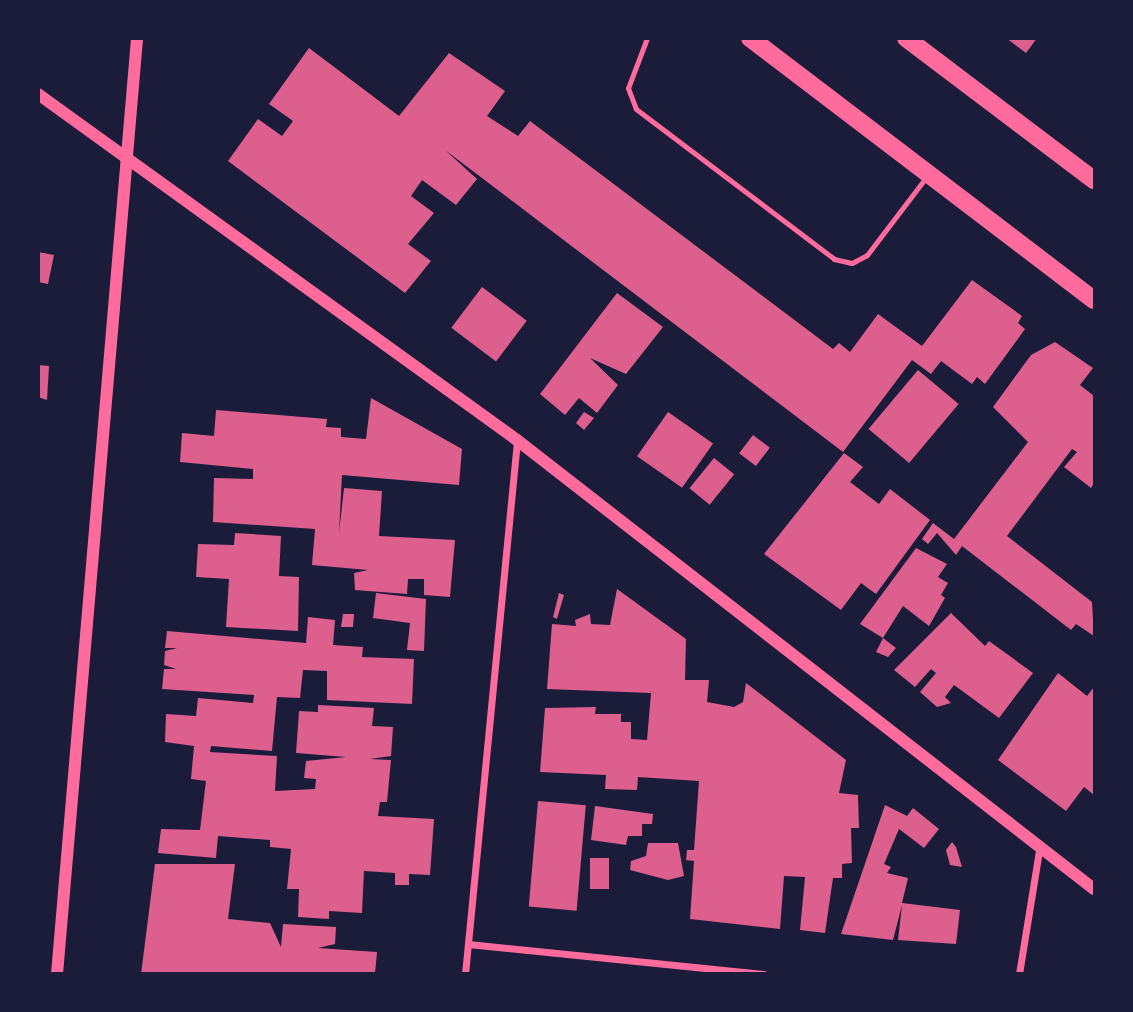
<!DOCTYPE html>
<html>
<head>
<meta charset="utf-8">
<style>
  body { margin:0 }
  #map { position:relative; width:1133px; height:1012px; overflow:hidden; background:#1b1b3a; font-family:"Exo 2",sans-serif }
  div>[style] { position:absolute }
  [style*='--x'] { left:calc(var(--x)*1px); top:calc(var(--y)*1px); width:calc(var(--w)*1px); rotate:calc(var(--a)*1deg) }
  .building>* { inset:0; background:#dd5f8e; transform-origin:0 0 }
  .service>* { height:5px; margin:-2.5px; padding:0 2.5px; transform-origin:2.5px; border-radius:2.5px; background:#ff6b9d }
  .minor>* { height:7px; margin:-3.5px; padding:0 3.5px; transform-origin:3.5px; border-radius:3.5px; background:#ff6b9d }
  .tertiary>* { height:12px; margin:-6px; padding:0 6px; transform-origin:6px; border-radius:6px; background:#ff6b9d }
  .primary>* { height:18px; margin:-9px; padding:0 9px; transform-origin:9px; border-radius:9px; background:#ff6b9d }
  span { translate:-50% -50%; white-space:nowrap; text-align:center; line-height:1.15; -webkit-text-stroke:7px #1b1b3a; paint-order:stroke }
  .frame { position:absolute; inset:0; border:40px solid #1b1b3a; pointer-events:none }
</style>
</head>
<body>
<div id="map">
  <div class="building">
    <i style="clip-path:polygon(1006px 38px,1037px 38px,1026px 53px)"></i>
    <i style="clip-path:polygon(309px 48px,399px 116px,449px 53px,505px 91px,487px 116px,518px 136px,530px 121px,833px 349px,839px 343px,850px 352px,878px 314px,922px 346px,972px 280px,1022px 316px,1018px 323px,1025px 329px,985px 384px,977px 377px,972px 384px,941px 361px,931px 374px,912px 360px,843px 452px,445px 150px,477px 179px,456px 205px,422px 180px,411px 196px,434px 213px,408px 244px,431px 261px,405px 293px,228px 161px,258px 119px,282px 136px,293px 121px,269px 104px)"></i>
    <i style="clip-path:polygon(38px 252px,54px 255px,48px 284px,38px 282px)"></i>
    <i style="left:482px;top:287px;width:56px;height:51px;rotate:37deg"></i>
    <i style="clip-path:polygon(617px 293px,663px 327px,626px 374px,590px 358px,618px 385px,597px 413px,579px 398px,565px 415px,540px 394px)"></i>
    <i style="clip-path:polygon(1055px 342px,1093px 368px,1080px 385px,1094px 396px,1094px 483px,1091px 488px,1064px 467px,1077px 452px,1072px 449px,1007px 536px,1092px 602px,1094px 636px,1076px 624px,1071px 630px,962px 546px,956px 555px,937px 533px,928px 544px,922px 539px,933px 523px,954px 539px,1028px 442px,993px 407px,1031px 355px)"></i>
    <i style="clip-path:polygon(38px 365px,49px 366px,47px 400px,38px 397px)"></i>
    <i style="left:918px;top:370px;width:53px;height:77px;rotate:40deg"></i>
    <i style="clip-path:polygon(371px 398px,462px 449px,459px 485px,342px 475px,339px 533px,344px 488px,382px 491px,379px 536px,455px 540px,450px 597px,424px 595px,424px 579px,408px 579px,407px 594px,355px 590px,354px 573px,368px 570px,312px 565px,315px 529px,213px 522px,214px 478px,253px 479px,253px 469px,180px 462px,182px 433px,214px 436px,216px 410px,327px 419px,326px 427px,341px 428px,341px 437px,366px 439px)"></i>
    <i style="clip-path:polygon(584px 412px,594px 418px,584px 430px,576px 423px)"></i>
    <i style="left:668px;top:412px;width:55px;height:54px;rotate:35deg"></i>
    <i style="left:753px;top:435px;width:21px;height:23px;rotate:37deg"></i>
    <i style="clip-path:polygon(844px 453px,863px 467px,850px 482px,879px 504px,890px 489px,930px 520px,876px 594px,861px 583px,841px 610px,764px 554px)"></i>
    <i style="left:714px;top:458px;width:26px;height:39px;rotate:39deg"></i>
    <i style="clip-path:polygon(235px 533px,281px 536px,279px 576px,299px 577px,298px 631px,226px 627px,229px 579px,196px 577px,198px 544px,234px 545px)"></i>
    <i style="clip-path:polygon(916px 548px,947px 564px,938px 577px,948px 583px,941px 595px,945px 598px,929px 626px,903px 606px,883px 638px,896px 648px,888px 657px,876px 652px,883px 638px,860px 624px)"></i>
    <i style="clip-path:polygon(617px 589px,686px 639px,685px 680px,709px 680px,707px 702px,734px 707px,743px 702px,746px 683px,846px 760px,839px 793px,858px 795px,859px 828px,851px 828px,852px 863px,842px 864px,842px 878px,833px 878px,825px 933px,800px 930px,805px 877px,784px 876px,780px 929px,690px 919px,694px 861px,686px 860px,687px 850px,694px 850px,699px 781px,638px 777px,637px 790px,605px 789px,606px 775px,540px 772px,545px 708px,596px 707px,595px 714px,621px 714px,621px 722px,631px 722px,631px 739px,647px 740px,651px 693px,547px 689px,552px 624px,576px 626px,575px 620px,590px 614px,591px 624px,610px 625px)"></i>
    <i style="clip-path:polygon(376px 593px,426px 599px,424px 651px,407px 650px,410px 623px,373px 618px)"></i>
    <i style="clip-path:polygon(559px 593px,564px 595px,557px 619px,553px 617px)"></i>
    <i style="clip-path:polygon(951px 613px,985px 646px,989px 641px,1033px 673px,999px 718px,954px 685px,945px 697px,951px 703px,937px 707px,920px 692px,936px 673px,931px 669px,915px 687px,894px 670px)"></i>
    <i style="clip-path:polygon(343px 614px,354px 614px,353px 627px,341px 627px)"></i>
    <i style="clip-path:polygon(308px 617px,335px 620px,333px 645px,363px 647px,362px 657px,414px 659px,412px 704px,327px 700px,327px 671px,303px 670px,300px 698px,277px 697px,272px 751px,211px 746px,210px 752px,277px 756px,275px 791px,315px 789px,316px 779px,304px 778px,306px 761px,346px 757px,296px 753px,299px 711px,318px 712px,318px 705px,374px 708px,372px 726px,393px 727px,391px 756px,370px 759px,391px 760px,387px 802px,380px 802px,378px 816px,434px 819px,430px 875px,409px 874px,409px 885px,395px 885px,395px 873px,364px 871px,362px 913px,329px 911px,329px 919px,298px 917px,299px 889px,287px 889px,291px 849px,270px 847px,270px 840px,218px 836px,216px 858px,158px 853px,161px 829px,200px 830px,206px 781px,191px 779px,194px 746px,165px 742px,166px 714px,196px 716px,198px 698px,253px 703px,254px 695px,162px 689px,164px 669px,176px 669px,164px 665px,165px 651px,177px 648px,165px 648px,167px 631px,306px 643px)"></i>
    <i style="clip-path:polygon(1058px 673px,1087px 696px,1094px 687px,1094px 795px,1084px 787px,1066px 811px,998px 760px)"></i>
    <i style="left:538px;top:801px;width:48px;height:106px;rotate:5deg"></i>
    <i style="clip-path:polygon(885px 805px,907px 816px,913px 808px,939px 829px,924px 848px,899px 829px,884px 864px,891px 867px,887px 873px,908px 878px,902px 903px,960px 910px,956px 944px,898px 940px,902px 905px,893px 940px,841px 934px)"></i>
    <i style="clip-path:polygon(595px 806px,653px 814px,652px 824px,642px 824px,642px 836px,628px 836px,626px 845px,591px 840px)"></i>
    <i style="clip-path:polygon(952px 842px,956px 847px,962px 867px,950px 865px,946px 850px)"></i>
    <i style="clip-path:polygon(648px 843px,678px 843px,684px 876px,668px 880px,630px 870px,631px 861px,646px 856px)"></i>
    <i style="left:590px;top:858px;width:19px;height:31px"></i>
    <i style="clip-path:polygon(155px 864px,235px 864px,228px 919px,270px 923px,281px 947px,283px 924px,336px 927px,335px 944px,318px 948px,377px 952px,375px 974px,141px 974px)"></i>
  </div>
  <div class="service">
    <i style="--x:647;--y:38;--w:53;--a:110.8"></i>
    <i style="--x:628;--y:88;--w:22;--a:69"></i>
    <i style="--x:636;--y:109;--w:248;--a:37.1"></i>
    <i style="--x:834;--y:259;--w:18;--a:13"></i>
    <i style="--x:852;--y:263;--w:17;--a:-28"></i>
    <i style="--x:867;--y:255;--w:99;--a:-52.8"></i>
  </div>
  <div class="minor">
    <i style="--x:468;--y:944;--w:298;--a:5.8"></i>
    <i style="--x:465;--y:974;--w:536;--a:-84.43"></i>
    <i style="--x:1019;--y:974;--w:125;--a:-80.8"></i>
  </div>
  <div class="tertiary">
    <i style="--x:38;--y:94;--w:591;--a:35.84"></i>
    <i style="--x:517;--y:440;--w:731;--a:37.89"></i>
    <i style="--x:57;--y:974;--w:939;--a:-85.11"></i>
  </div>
  <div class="primary">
    <i style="--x:750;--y:38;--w:432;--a:37.3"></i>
    <i style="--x:906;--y:38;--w:236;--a:37.1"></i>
  </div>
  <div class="frame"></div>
</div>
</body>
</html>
